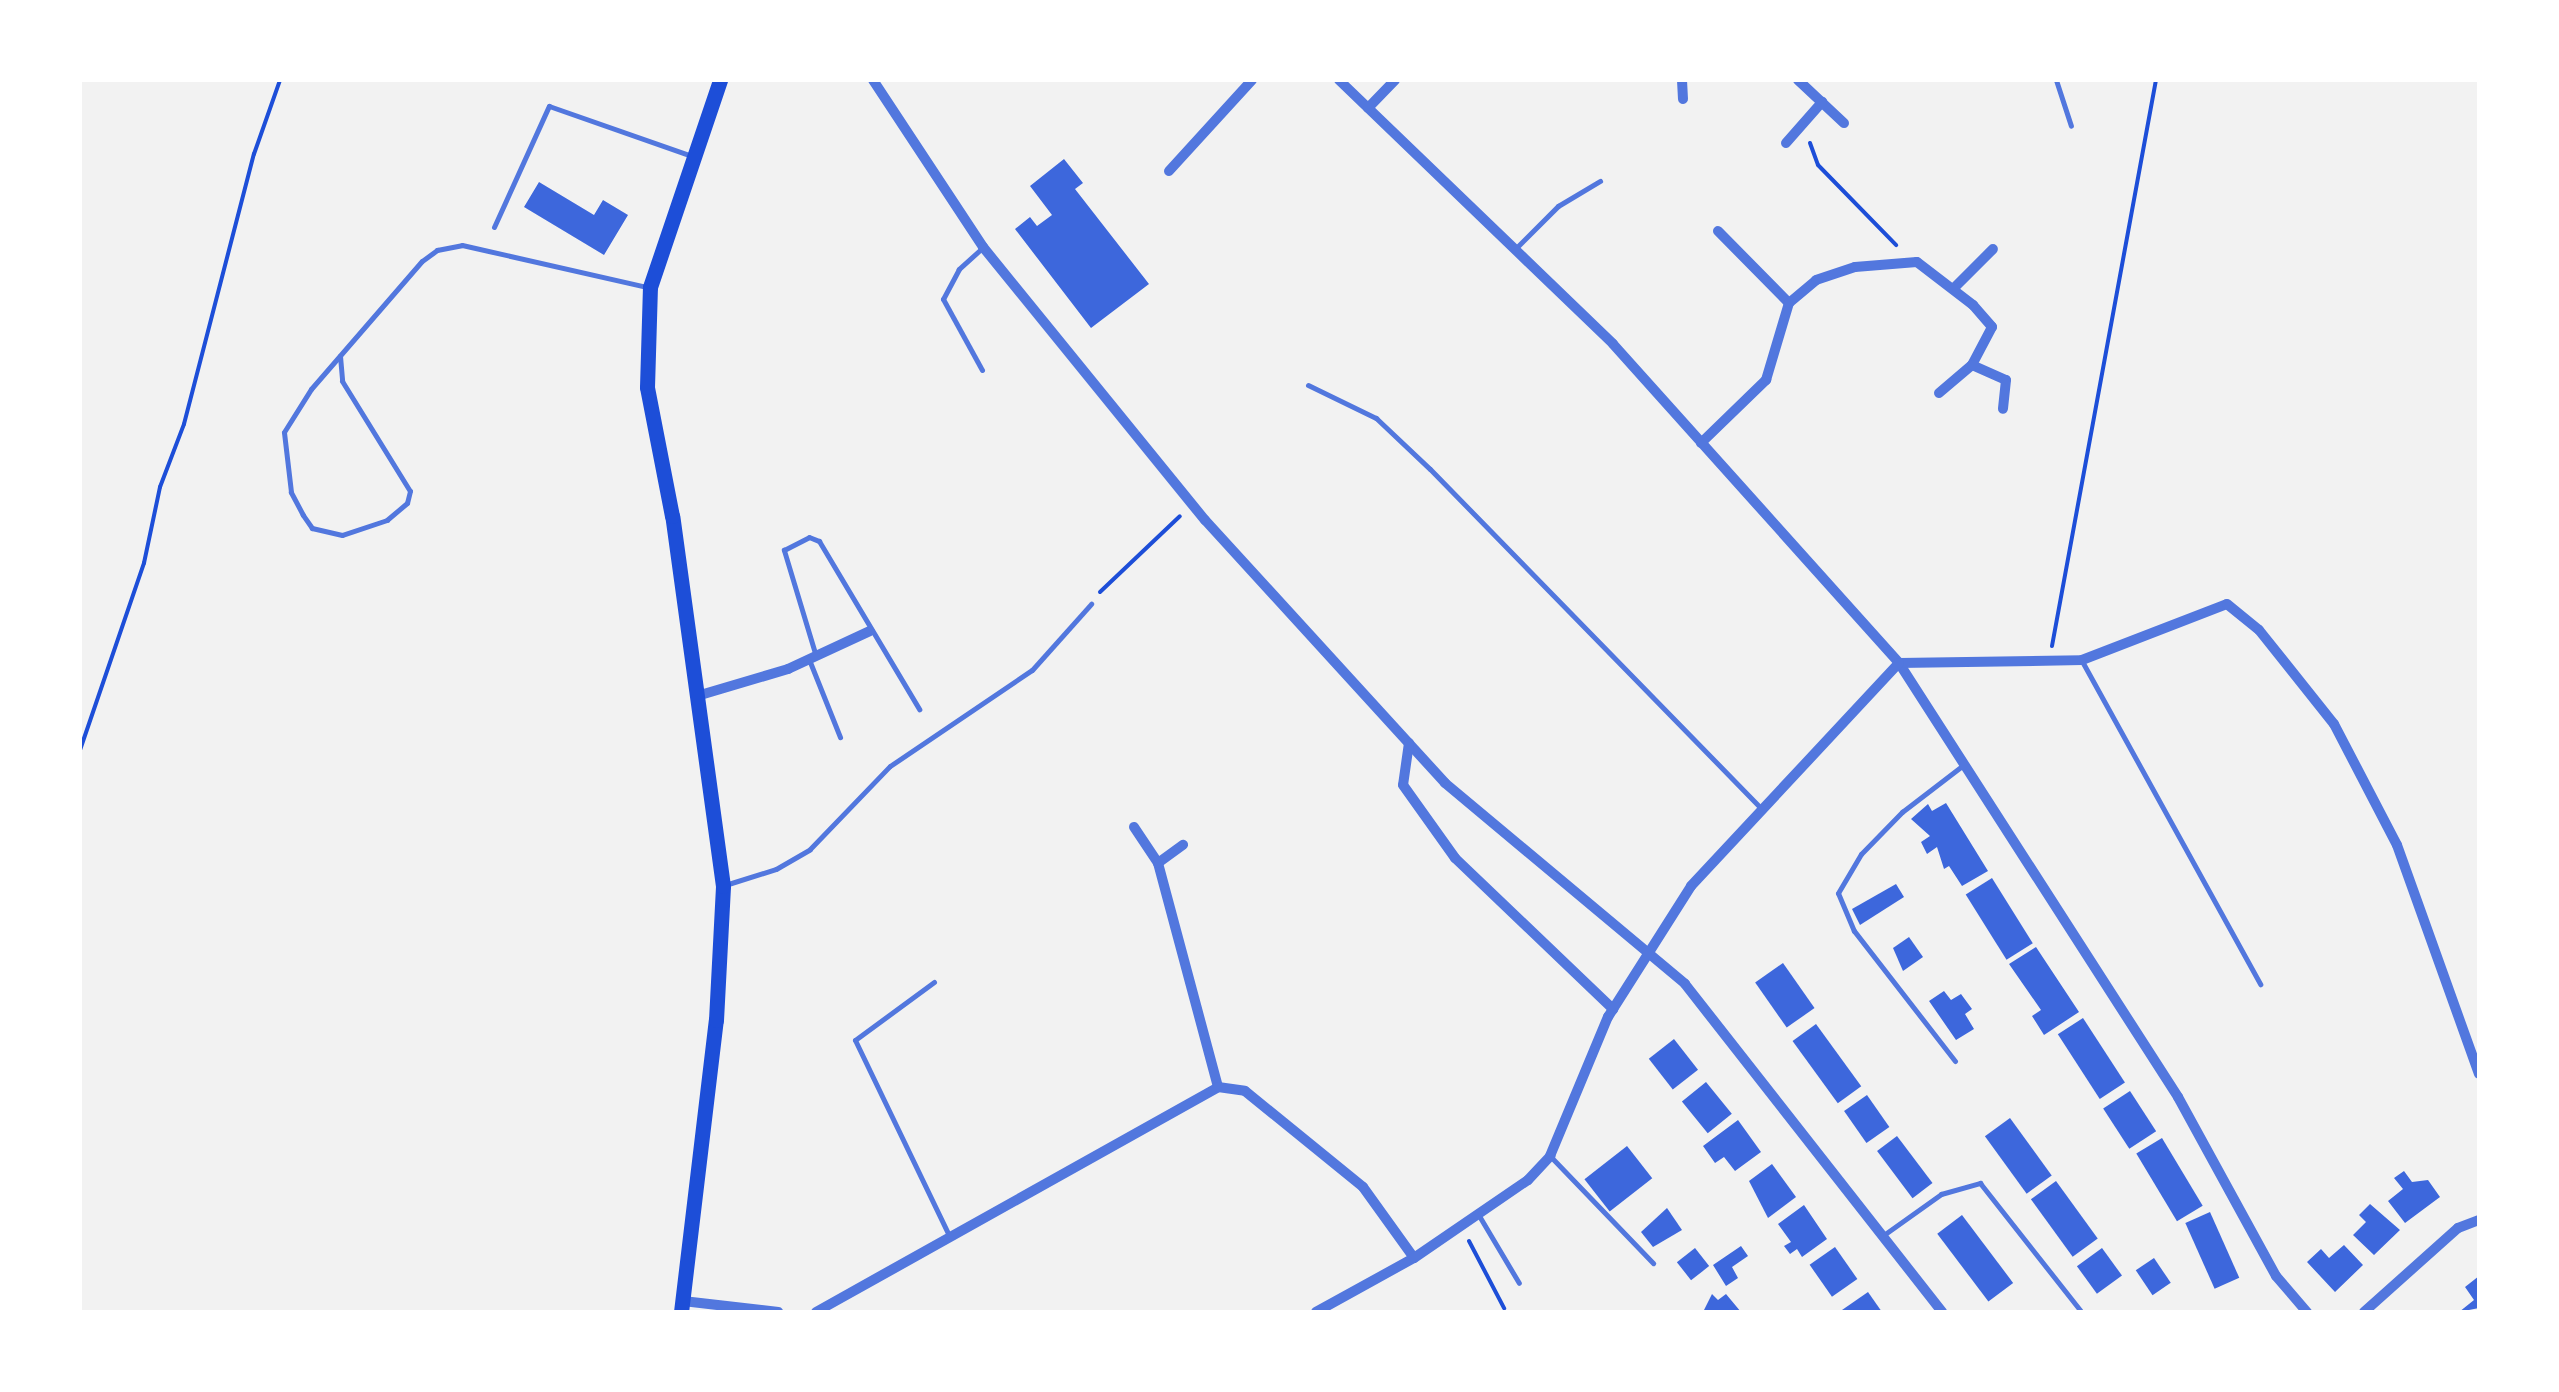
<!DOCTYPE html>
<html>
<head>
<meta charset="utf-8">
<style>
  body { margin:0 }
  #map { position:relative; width:2559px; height:1392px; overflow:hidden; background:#f2f2f2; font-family:Signika,sans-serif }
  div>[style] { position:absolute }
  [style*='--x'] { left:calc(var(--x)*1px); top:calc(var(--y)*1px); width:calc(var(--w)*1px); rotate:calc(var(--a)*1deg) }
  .building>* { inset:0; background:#3d67dc; transform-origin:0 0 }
  .path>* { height:4px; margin:-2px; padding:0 2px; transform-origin:2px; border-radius:2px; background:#1d4ed8 }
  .service>* { height:5px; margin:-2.5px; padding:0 2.5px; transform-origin:2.5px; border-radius:2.5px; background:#5277de }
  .minor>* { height:10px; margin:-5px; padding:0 5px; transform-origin:5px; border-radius:5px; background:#5277de }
  .primary>* { height:15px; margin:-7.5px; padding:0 7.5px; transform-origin:7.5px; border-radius:7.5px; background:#1d4ed8 }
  span { translate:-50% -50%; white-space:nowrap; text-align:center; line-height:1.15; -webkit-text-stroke:8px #fff; paint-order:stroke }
  .frame { position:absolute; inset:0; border:82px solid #fff; pointer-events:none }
</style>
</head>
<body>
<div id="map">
  <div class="building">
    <i style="clip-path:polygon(1064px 159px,1083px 183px,1075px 189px,1149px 284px,1091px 328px,1015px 229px,1030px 217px,1037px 226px,1052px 215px,1030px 186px)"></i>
    <i style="clip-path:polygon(539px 182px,594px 215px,603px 200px,628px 215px,604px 255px,524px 207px)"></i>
    <i style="clip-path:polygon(1946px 803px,1988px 871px,1962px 886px,1949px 866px,1944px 869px,1937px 847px,1927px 854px,1921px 842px,1930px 836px,1911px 819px,1928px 804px,1932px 811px)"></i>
    <i style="left:1992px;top:878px;width:77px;height:31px;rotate:58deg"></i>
    <i style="clip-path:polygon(1896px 884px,1904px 897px,1860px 925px,1852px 909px)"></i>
    <i style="clip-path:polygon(1909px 937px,1923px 957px,1903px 971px,1893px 948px)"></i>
    <i style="clip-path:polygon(2036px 947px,2079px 1012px,2044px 1035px,2032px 1016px,2041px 1010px,2009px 964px)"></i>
    <i style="left:1783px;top:963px;width:55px;height:34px;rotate:55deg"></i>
    <i style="clip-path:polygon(1944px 991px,1951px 1000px,1961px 994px,1972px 1009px,1965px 1014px,1974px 1029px,1956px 1040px,1929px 1001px)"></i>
    <i style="left:2083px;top:1018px;width:77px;height:30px;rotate:57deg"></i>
    <i style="left:1816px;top:1024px;width:77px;height:29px;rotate:54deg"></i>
    <i style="left:1674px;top:1039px;width:39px;height:32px;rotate:52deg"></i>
    <i style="left:1706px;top:1082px;width:41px;height:31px;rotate:51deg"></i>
    <i style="left:2130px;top:1091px;width:48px;height:32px;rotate:57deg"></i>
    <i style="left:1867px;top:1095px;width:39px;height:28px;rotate:55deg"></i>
    <i style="left:2010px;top:1118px;width:71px;height:31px;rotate:54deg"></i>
    <i style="clip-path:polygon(1738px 1120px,1761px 1152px,1735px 1171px,1724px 1157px,1715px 1163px,1703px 1146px)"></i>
    <i style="left:1897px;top:1136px;width:59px;height:25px;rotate:53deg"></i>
    <i style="left:2162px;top:1138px;width:79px;height:30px;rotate:59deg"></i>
    <i style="left:1627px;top:1146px;width:41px;height:54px;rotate:52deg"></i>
    <i style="clip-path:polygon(1772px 1164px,1796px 1197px,1768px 1218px,1749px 1181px)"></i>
    <i style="clip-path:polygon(2404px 1171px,2412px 1182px,2428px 1180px,2440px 1197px,2405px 1223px,2388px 1201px,2403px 1189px,2394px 1178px)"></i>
    <i style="left:2056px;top:1181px;width:71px;height:31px;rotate:54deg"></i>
    <i style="clip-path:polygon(2370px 1204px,2400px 1230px,2374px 1255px,2353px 1235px,2366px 1222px,2359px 1215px)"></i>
    <i style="clip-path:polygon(1804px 1205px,1827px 1239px,1802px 1257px,1797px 1249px,1790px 1254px,1784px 1246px,1791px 1242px,1778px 1224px)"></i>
    <i style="clip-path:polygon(1667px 1208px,1682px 1230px,1653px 1247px,1641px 1232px)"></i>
    <i style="left:2210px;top:1212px;width:72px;height:27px;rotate:66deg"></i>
    <i style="left:1962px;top:1215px;width:85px;height:31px;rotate:53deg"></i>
    <i style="clip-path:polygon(2344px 1245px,2363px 1265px,2335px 1292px,2307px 1262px,2321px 1249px,2329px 1258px)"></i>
    <i style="clip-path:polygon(1741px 1246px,1748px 1256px,1732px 1267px,1738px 1278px,1726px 1286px,1713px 1265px)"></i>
    <i style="left:1835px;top:1247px;width:39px;height:31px;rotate:55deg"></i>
    <i style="left:1695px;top:1248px;width:23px;height:23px;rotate:52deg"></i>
    <i style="left:2102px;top:1248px;width:34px;height:31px;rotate:54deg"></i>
    <i style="left:2154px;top:1258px;width:30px;height:22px;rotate:56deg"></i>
    <i style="clip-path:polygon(2479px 1276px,2479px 1308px,2459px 1312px,2474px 1300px,2465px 1287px)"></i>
    <i style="clip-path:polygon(1868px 1292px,1882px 1312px,1844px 1312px,1842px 1310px)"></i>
    <i style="clip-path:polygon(1712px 1294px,1718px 1300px,1726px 1294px,1741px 1312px,1703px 1312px)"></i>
  </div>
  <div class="path">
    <i style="--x:1810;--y:143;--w:23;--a:70"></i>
    <i style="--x:1818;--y:165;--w:112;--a:45.7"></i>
    <i style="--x:1100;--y:592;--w:110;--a:-43.5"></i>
    <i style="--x:2052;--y:646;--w:575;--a:-79.59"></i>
    <i style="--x:80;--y:750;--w:198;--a:-71.1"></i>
    <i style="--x:144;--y:563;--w:78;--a:-78.1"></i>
    <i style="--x:160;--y:487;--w:67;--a:-69.1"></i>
    <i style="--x:184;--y:424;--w:279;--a:-75.5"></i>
    <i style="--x:254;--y:154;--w:78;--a:-70.6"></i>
    <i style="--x:1469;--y:1241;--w:76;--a:62.4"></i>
  </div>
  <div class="service">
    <i style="--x:2056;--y:80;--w:48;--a:71.9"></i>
    <i style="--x:494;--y:227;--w:133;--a:-65.6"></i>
    <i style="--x:549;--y:106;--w:151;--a:19.3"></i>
    <i style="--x:981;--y:249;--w:30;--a:138"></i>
    <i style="--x:959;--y:269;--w:34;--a:118"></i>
    <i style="--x:943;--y:299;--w:81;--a:61.2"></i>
    <i style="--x:1515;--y:249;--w:61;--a:-45"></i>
    <i style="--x:1558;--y:206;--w:49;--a:-30.8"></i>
    <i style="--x:340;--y:356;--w:25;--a:85"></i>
    <i style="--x:342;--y:381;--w:129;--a:58.3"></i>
    <i style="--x:410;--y:491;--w:12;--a:104"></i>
    <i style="--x:407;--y:503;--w:26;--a:140"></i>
    <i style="--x:387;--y:520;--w:47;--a:161.6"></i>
    <i style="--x:342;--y:535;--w:31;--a:-167"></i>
    <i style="--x:312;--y:528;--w:16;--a:-125"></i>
    <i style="--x:303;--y:515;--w:26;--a:-118"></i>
    <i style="--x:291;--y:492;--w:60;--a:-96.7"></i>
    <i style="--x:284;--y:432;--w:51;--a:-57.9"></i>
    <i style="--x:311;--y:389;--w:169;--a:-49.1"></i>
    <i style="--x:422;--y:261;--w:19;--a:-36"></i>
    <i style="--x:437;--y:250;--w:25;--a:-11"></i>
    <i style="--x:462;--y:245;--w:190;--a:12.8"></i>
    <i style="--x:1308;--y:385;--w:76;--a:25.9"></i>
    <i style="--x:1376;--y:418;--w:74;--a:43.4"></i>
    <i style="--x:1430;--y:469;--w:475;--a:45.7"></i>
    <i style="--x:815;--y:653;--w:108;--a:-106.8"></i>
    <i style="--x:784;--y:550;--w:28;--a:-27"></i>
    <i style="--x:809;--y:537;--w:11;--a:22"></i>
    <i style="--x:819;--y:541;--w:196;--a:59.2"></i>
    <i style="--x:810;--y:662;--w:81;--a:68.2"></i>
    <i style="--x:2083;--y:663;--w:367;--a:61.1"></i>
    <i style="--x:725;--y:885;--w:53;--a:-17.4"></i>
    <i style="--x:776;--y:869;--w:39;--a:-30"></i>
    <i style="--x:810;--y:849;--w:115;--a:-46.1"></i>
    <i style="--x:890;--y:766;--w:171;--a:-34.1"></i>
    <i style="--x:1032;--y:670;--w:89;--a:-48.2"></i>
    <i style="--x:934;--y:982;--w:98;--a:143.7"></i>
    <i style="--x:855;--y:1040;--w:219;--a:64.3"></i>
    <i style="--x:1955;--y:1061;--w:165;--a:-127.8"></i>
    <i style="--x:1854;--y:931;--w:41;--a:-112.8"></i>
    <i style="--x:1838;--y:893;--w:45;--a:-59.5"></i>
    <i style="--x:1861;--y:854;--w:59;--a:-45.7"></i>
    <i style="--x:1902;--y:812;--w:76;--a:-37.5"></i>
    <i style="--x:1552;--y:1158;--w:146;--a:46.1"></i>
    <i style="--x:1478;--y:1214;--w:80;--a:59.3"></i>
    <i style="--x:1885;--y:1234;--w:69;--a:-35.5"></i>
    <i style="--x:1941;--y:1194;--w:41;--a:-15.8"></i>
    <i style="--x:1980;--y:1183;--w:162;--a:51.8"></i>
  </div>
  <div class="minor">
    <i style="--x:873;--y:80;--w:200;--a:56.6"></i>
    <i style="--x:983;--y:247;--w:352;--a:50.9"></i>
    <i style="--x:1205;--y:520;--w:356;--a:47.6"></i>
    <i style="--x:1445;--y:783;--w:313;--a:39.9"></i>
    <i style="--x:1685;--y:984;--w:417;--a:51.9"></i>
    <i style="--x:1339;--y:80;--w:380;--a:43.9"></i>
    <i style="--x:1613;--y:344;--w:428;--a:48.1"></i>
    <i style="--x:1899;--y:663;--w:516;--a:57.26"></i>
    <i style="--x:2178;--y:1097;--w:204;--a:61.3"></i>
    <i style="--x:2276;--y:1276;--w:48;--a:49.3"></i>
    <i style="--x:1682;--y:80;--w:19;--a:87"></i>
    <i style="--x:1798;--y:80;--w:63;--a:43.1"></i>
    <i style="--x:1368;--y:108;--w:39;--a:-46"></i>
    <i style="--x:1786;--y:143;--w:55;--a:-48.7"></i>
    <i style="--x:1169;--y:171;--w:123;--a:-47.6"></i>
    <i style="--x:1718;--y:231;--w:101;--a:45.4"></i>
    <i style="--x:1954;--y:288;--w:55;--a:-45"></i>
    <i style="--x:1939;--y:393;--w:43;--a:-40.3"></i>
    <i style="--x:1701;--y:443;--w:91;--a:-44.1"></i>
    <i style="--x:1766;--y:380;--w:80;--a:-73.4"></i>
    <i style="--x:1789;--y:303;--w:35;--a:-40"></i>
    <i style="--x:1816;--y:280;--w:41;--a:-18.4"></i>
    <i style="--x:1855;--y:267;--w:62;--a:-4.6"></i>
    <i style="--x:1917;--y:262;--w:71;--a:37.5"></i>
    <i style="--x:1973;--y:305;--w:29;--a:49"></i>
    <i style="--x:1992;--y:327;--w:43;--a:117.8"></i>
    <i style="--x:1972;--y:365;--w:37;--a:24"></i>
    <i style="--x:2006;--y:380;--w:29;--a:96"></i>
    <i style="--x:1899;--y:663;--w:183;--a:-0.9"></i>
    <i style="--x:2082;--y:660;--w:155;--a:-21.1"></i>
    <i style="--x:2227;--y:604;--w:41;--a:39.1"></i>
    <i style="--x:2259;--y:630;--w:120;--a:51.4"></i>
    <i style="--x:2334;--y:724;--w:136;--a:62.5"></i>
    <i style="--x:2397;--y:845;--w:243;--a:70.3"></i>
    <i style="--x:697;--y:696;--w:95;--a:-16.5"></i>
    <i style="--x:788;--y:669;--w:90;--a:-24.9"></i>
    <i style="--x:1409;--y:743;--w:42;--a:98.1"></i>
    <i style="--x:1403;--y:785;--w:90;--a:54.5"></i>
    <i style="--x:1455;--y:858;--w:219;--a:43.7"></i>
    <i style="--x:1134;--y:827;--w:43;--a:56.3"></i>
    <i style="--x:1158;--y:863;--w:232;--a:75"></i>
    <i style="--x:1158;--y:863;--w:31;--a:-36"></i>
    <i style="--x:683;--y:1301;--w:96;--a:6.6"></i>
    <i style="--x:816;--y:1312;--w:461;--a:-29.2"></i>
    <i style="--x:1218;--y:1087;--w:27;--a:8"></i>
    <i style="--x:1245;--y:1091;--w:152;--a:39.1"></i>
    <i style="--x:1363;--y:1187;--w:87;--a:54.3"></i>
    <i style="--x:1316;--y:1312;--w:112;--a:-28.9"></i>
    <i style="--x:1414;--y:1258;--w:138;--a:-34.4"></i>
    <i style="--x:1528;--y:1180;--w:33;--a:-47"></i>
    <i style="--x:1550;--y:1156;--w:151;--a:-67.4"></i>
    <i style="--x:1608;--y:1017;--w:155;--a:-57.6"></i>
    <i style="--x:1691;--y:886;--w:305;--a:-47"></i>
    <i style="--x:2364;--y:1312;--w:126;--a:-41.8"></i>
    <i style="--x:2458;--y:1228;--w:22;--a:-21"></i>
  </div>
  <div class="primary">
    <i style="--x:681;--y:1312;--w:294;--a:-83.2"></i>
    <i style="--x:716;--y:1020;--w:134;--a:-87"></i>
    <i style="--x:723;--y:886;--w:373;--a:-97.8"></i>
    <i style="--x:672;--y:516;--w:131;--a:-101"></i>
    <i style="--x:647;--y:387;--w:100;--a:-88.3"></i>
    <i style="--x:650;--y:287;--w:219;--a:-71.3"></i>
  </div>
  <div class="frame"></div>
</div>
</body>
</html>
